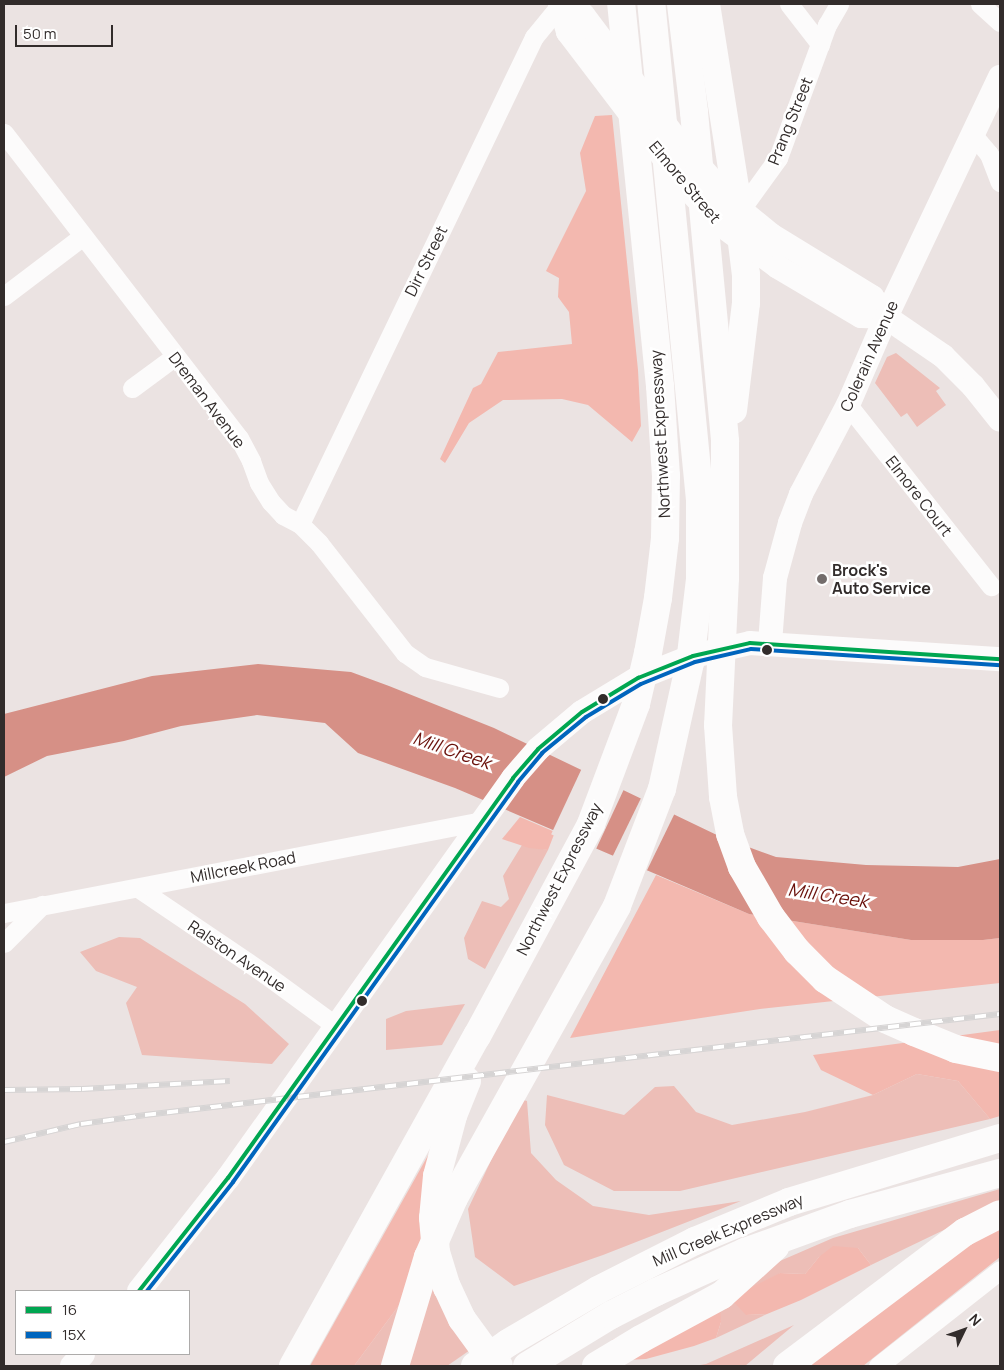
<!DOCTYPE html>
<html>
<head>
<meta charset="utf-8">
<style>
  body { margin:0 }
  #map { position:relative; width:1004px; height:1370px; overflow:hidden; background:#ebe3e2; font-family:Manrope,sans-serif }
  div>[style] { position:absolute }
  [style*='--x'] { left:calc(var(--x)*1px); top:calc(var(--y)*1px); width:calc(var(--w)*1px); rotate:calc(var(--a)*1deg) }
  .green>* { inset:0; background:#edbeb7 }
  .forest>* { inset:0; background:#f3b8af }
  .water>* { inset:0; background:#d69086 }
  .pier>* { inset:0; background:#ebe3e2; transform-origin:0 0 }
  .minor>* { height:19px; margin:-9.5px; padding:0 9.5px; transform-origin:9.5px; border-radius:9.5px; background:#fcfbfb }
  .major>* { height:24px; margin:-12px; padding:0 12px; transform-origin:12px; border-radius:12px; background:#fcfbfb }
  .highway>* { height:28px; margin:-14px; padding:0 14px; transform-origin:14px; border-radius:14px; background:#fcfbfb }
  .rail>* { height:5.5px; margin-top:-2.75px; transform-origin:0; background:repeating-linear-gradient(90deg,#fff 0 11px,#d6d4d4 0 22px); box-sizing:border-box; border-block:1px solid #d6d4d4 }
  .bus-1>* { height:4px; margin:-2px; padding:0 2px; transform-origin:2px; border-radius:2px; background:#00a651 }
  .bus-2>* { height:4px; margin:-2px; padding:0 2px; transform-origin:2px; border-radius:2px; background:#0065bd }
  .dots>* { width:14px; height:14px; translate:-50% -50%; box-sizing:border-box; border:2px solid #fff; border-radius:50% }
  span { translate:-50% -50%; white-space:nowrap; text-align:center; line-height:1.15; -webkit-text-stroke:5px #fff; paint-order:stroke }
  .street-label { font-size:16px; color:#322c2b }
  .poi-label { font-size:16px; color:#322c2b; font-weight:700 }
  .left { translate:0 -50%; text-align:left }
  .water-label { font-size:18px; color:#6a110b; font-style:italic }
  .frame { position:absolute; inset:0; border:5px solid #322c2b; pointer-events:none }
  .legend { position:absolute; left:15px; top:1290px; width:175px; height:65px; box-sizing:border-box; background:#fff; border:1px solid #adabaa; margin:0; padding:6px 9px; list-style:none; font-size:15px; color:#322c2b }
  .legend li { display:flex; align-items:center; gap:10px; height:25px }
  .legend b { width:25px; border:1px solid #adabaa }
  .north { position:absolute; left:939px; top:1305px; width:50px; height:50px; -webkit-text-stroke:4px #fff; paint-order:stroke; rotate:48deg; font-size:14px; font-weight:700; line-height:20px; text-align:center; color:#322c2b }
  .north::after { content:''; display:block; margin:auto; width:18px; height:22px; background:#322c2b; clip-path:polygon(50% 0,100% 100%,50% 72%,0 100%) }
  .scale { position:absolute; left:15px; top:25px; width:98px; height:22px; box-sizing:border-box; border:2px solid #322c2b; border-top:0; padding-left:6px; font-size:15px; line-height:18px; white-space:nowrap; color:#322c2b; -webkit-text-stroke:4px #fff; paint-order:stroke }
</style>
</head>
<body>
<div id="map">
  <div class="green">
    <i style="clip-path:polygon(896px 353px,940px 388px,936px 391px,946px 405px,917px 427px,907px 413px,901px 417px,875px 383px,887px 357px)"></i>
    <i style="clip-path:polygon(522px 845px,548px 850px,485px 969px,468px 959px,464px 938px,482px 901px,501px 907px,509px 899px,503px 876px)"></i>
    <i style="clip-path:polygon(119px 937px,140px 938px,245px 1004px,289px 1044px,272px 1064px,142px 1055px,126px 1003px,137px 987px,96px 971px,80px 952px)"></i>
    <i style="clip-path:polygon(465px 1004px,442px 1045px,386px 1050px,386px 1019px,406px 1011px)"></i>
    <i style="clip-path:polygon(917px 1074px,958px 1081px,990px 1119px,680px 1191px,614px 1191px,564px 1165px,545px 1125px,547px 1095px,624px 1115px,655px 1087px,674px 1086px,696px 1112px,732px 1125px,805px 1112px,873px 1095px)"></i>
    <i style="clip-path:polygon(520px 1099px,527px 1101px,531px 1153px,556px 1180px,593px 1206px,649px 1215px,741px 1201px,603px 1255px,514px 1286px,475px 1257px,468px 1209px)"></i>
    <i style="clip-path:polygon(1000px 1189px,1000px 1203px,871px 1265px,858px 1248px,819px 1257px,805px 1274px,780px 1273px,746px 1315px,767px 1314px,716px 1338px,721px 1322px,711px 1291px,833px 1238px)"></i>
    <i style="clip-path:polygon(445px 1251px,473px 1348px,447px 1366px,409px 1366px,429px 1297px)"></i>
    <i style="clip-path:polygon(403px 1300px,386px 1366px,354px 1366px)"></i>
    <i style="clip-path:polygon(794px 1325px,745px 1366px,694px 1366px,706px 1364px)"></i>
  </div>
  <div class="forest">
    <i style="clip-path:polygon(612px 115px,638px 370px,641px 426px,632px 442px,588px 405px,562px 399px,503px 400px,469px 423px,445px 463px,440px 459px,473px 388px,481px 384px,498px 352px,572px 344px,569px 312px,558px 297px,559px 278px,546px 271px,586px 191px,580px 153px,595px 116px)"></i>
    <i style="clip-path:polygon(520px 817px,555px 832px,548px 850px,529px 848px,502px 839px)"></i>
    <i style="clip-path:polygon(656px 875px,749px 914px,911px 940px,983px 940px,1000px 938px,1000px 983px,760px 1009px,570px 1038px)"></i>
    <i style="clip-path:polygon(1000px 1030px,1000px 1116px,990px 1119px,958px 1081px,917px 1074px,873px 1095px,821px 1070px,813px 1055px)"></i>
    <i style="clip-path:polygon(440px 1134px,438px 1221px,403px 1300px,354px 1366px,310px 1366px)"></i>
    <i style="clip-path:polygon(1000px 1222px,1000px 1257px,863px 1366px,797px 1366px)"></i>
    <i style="clip-path:polygon(833px 1246px,858px 1248px,871px 1265px,801px 1300px,767px 1314px,746px 1315px,730px 1298px,780px 1273px,805px 1274px,819px 1257px)"></i>
    <i style="clip-path:polygon(720px 1304px,721px 1322px,716px 1338px,694px 1346px,646px 1359px,626px 1360px,612px 1340px,642px 1325px)"></i>
  </div>
  <div class="water">
    <i style="clip-path:polygon(258px 664px,351px 672px,389px 686px,494px 728px,721px 837px,776px 857px,866px 865px,958px 867px,1000px 859px,1000px 938px,983px 940px,911px 940px,749px 914px,455px 788px,358px 753px,325px 723px,257px 715px,181px 726px,124px 741px,47px 756px,4px 777px,4px 714px,152px 676px)"></i>
  </div>
  <div class="pier">
    <i style="left:582px;top:768px;width:47px;height:73px;rotate:25deg"></i>
    <i style="left:642px;top:796px;width:37px;height:70px;rotate:26deg"></i>
  </div>
  <div class="minor">
    <i style="--x:789;--y:4;--w:51;--a:52.2"></i>
    <i style="--x:980;--y:4;--w:27;--a:42"></i>
    <i style="--x:4;--y:133;--w:385;--a:52.4"></i>
    <i style="--x:239;--y:438;--w:26;--a:62"></i>
    <i style="--x:251;--y:461;--w:23;--a:70"></i>
    <i style="--x:259;--y:483;--w:22;--a:58"></i>
    <i style="--x:271;--y:502;--w:18;--a:47"></i>
    <i style="--x:283;--y:515;--w:19;--a:28"></i>
    <i style="--x:300;--y:524;--w:27;--a:45"></i>
    <i style="--x:319;--y:543;--w:140;--a:52"></i>
    <i style="--x:405;--y:653;--w:24;--a:35"></i>
    <i style="--x:425;--y:667;--w:77;--a:15.8"></i>
    <i style="--x:973;--y:135;--w:25;--a:50"></i>
    <i style="--x:989;--y:154;--w:30;--a:69"></i>
    <i style="--x:734;--y:219;--w:75;--a:-54.2"></i>
    <i style="--x:778;--y:158;--w:142;--a:-69.8"></i>
    <i style="--x:827;--y:25;--w:24;--a:-60"></i>
    <i style="--x:4;--y:296;--w:99;--a:-37.2"></i>
    <i style="--x:132;--y:388;--w:52;--a:-36.4"></i>
    <i style="--x:848;--y:405;--w:231;--a:51.7"></i>
    <i style="--x:300;--y:524;--w:540;--a:-64.34"></i>
    <i style="--x:534;--y:37;--w:43;--a:-50.7"></i>
    <i style="--x:138;--y:888;--w:153;--a:34.1"></i>
    <i style="--x:265;--y:974;--w:88;--a:36.2"></i>
    <i style="--x:4;--y:913;--w:488;--a:-10.9"></i>
    <i style="--x:4;--y:943;--w:54;--a:-45"></i>
    <i style="--x:878;--y:1366;--w:155;--a:-38.2"></i>
  </div>
  <div class="major">
    <i style="--x:560;--y:4;--w:29;--a:74"></i>
    <i style="--x:568;--y:32;--w:196;--a:52.7"></i>
    <i style="--x:687;--y:188;--w:54;--a:46.5"></i>
    <i style="--x:724;--y:227;--w:67;--a:36.5"></i>
    <i style="--x:778;--y:267;--w:96;--a:30.6"></i>
    <i style="--x:861;--y:316;--w:25;--a:2"></i>
    <i style="--x:561;--y:4;--w:25;--a:27"></i>
    <i style="--x:583;--y:15;--w:155;--a:53.1"></i>
    <i style="--x:676;--y:139;--w:84;--a:48.9"></i>
    <i style="--x:731;--y:202;--w:52;--a:39.5"></i>
    <i style="--x:771;--y:235;--w:119;--a:31.5"></i>
    <i style="--x:872;--y:297;--w:24;--a:55"></i>
    <i style="--x:886;--y:317;--w:69;--a:34.4"></i>
    <i style="--x:943;--y:356;--w:42;--a:45"></i>
    <i style="--x:973;--y:386;--w:43;--a:51.5"></i>
    <i style="--x:770;--y:643;--w:65;--a:-85.6"></i>
    <i style="--x:775;--y:578;--w:57;--a:-74.7"></i>
    <i style="--x:790;--y:523;--w:31;--a:-69"></i>
    <i style="--x:801;--y:494;--w:101;--a:-62.2"></i>
    <i style="--x:848;--y:405;--w:96;--a:-66.6"></i>
    <i style="--x:886;--y:317;--w:266;--a:-64.6"></i>
    <i style="--x:139;--y:1291;--w:144;--a:-51.8"></i>
    <i style="--x:228;--y:1178;--w:491;--a:-54.5"></i>
    <i style="--x:513;--y:778;--w:38;--a:-49"></i>
    <i style="--x:538;--y:749;--w:57;--a:-40.1"></i>
    <i style="--x:582;--y:712;--w:66;--a:-31.3"></i>
    <i style="--x:638;--y:678;--w:59;--a:-21.8"></i>
    <i style="--x:693;--y:656;--w:58;--a:-12.8"></i>
    <i style="--x:750;--y:643;--w:251;--a:3.7"></i>
    <i style="--x:72;--y:1366;--w:16;--a:-47"></i>
  </div>
  <div class="highway">
    <i style="--x:681;--y:4;--w:109;--a:83.1"></i>
    <i style="--x:694;--y:112;--w:331;--a:84.6"></i>
    <i style="--x:725;--y:442;--w:136;--a:90"></i>
    <i style="--x:725;--y:578;--w:147;--a:92.7"></i>
    <i style="--x:718;--y:725;--w:72;--a:86"></i>
    <i style="--x:723;--y:797;--w:38;--a:79"></i>
    <i style="--x:730;--y:834;--w:35;--a:70"></i>
    <i style="--x:742;--y:867;--w:58;--a:59.9"></i>
    <i style="--x:771;--y:917;--w:43;--a:52.6"></i>
    <i style="--x:797;--y:951;--w:40;--a:45"></i>
    <i style="--x:825;--y:979;--w:72;--a:33.7"></i>
    <i style="--x:885;--y:1019;--w:32;--a:24"></i>
    <i style="--x:914;--y:1032;--w:45;--a:22"></i>
    <i style="--x:956;--y:1049;--w:45;--a:11.6"></i>
    <i style="--x:706;--y:4;--w:185;--a:81"></i>
    <i style="--x:735;--y:187;--w:89;--a:82.9"></i>
    <i style="--x:746;--y:275;--w:28;--a:90"></i>
    <i style="--x:746;--y:303;--w:108;--a:96.9"></i>
    <i style="--x:467;--y:1081;--w:38;--a:112"></i>
    <i style="--x:453;--y:1116;--w:62;--a:104.9"></i>
    <i style="--x:437;--y:1176;--w:42;--a:95.4"></i>
    <i style="--x:433;--y:1218;--w:34;--a:85"></i>
    <i style="--x:436;--y:1252;--w:37;--a:73"></i>
    <i style="--x:447;--y:1287;--w:35;--a:65"></i>
    <i style="--x:462;--y:1319;--w:34;--a:54"></i>
    <i style="--x:482;--y:1347;--w:25;--a:48"></i>
    <i style="--x:293;--y:1366;--w:378;--a:-60.9"></i>
    <i style="--x:477;--y:1036;--w:241;--a:-61.7"></i>
    <i style="--x:591;--y:824;--w:128;--a:-69.4"></i>
    <i style="--x:636;--y:704;--w:52;--a:-76.8"></i>
    <i style="--x:648;--y:653;--w:56;--a:-79.7"></i>
    <i style="--x:658;--y:598;--w:60;--a:-83.3"></i>
    <i style="--x:665;--y:538;--w:62;--a:-89.1"></i>
    <i style="--x:666;--y:476;--w:90;--a:-93.8"></i>
    <i style="--x:660;--y:386;--w:384;--a:-95.8"></i>
    <i style="--x:395;--y:1366;--w:114;--a:-73.2"></i>
    <i style="--x:428;--y:1257;--w:64;--a:-66.2"></i>
    <i style="--x:454;--y:1198;--w:334;--a:-60.8"></i>
    <i style="--x:617;--y:906;--w:125;--a:-69"></i>
    <i style="--x:662;--y:789;--w:129;--a:-77.5"></i>
    <i style="--x:690;--y:663;--w:85;--a:-83.2"></i>
    <i style="--x:700;--y:579;--w:79;--a:-90"></i>
    <i style="--x:700;--y:500;--w:498;--a:-95.6"></i>
    <i style="--x:475;--y:1366;--w:40;--a:-34.9"></i>
    <i style="--x:508;--y:1343;--w:104;--a:-30.5"></i>
    <i style="--x:598;--y:1290;--w:109;--a:-26.8"></i>
    <i style="--x:695;--y:1241;--w:102;--a:-22.5"></i>
    <i style="--x:789;--y:1202;--w:220;--a:-16.9"></i>
    <i style="--x:527;--y:1366;--w:98;--a:-31.3"></i>
    <i style="--x:611;--y:1315;--w:51;--a:-27.1"></i>
    <i style="--x:656;--y:1292;--w:98;--a:-24.2"></i>
    <i style="--x:745;--y:1252;--w:112;--a:-19.9"></i>
    <i style="--x:850;--y:1214;--w:156;--a:-15.3"></i>
    <i style="--x:596;--y:1366;--w:52;--a:-31"></i>
    <i style="--x:641;--y:1339;--w:92;--a:-28.5"></i>
    <i style="--x:722;--y:1295;--w:72;--a:-42.2"></i>
    <i style="--x:787;--y:1366;--w:223;--a:-37"></i>
    <i style="--x:965;--y:1232;--w:39;--a:-27"></i>
  </div>
  <div class="rail">
    <i style="--x:4;--y:1090;--w:78;--a:-0.7"></i>
    <i style="--x:82;--y:1089;--w:148;--a:-3.1"></i>
    <i style="--x:4;--y:1142;--w:79;--a:-13.2"></i>
    <i style="--x:81;--y:1124;--w:65;--a:-8"></i>
    <i style="--x:145;--y:1115;--w:861;--a:-6.74"></i>
  </div>
  <div class="bus-1">
    <i style="--x:139;--y:1291;--w:144;--a:-51.8"></i>
    <i style="--x:228;--y:1178;--w:491;--a:-54.5"></i>
    <i style="--x:513;--y:778;--w:38;--a:-49"></i>
    <i style="--x:538;--y:749;--w:57;--a:-40.1"></i>
    <i style="--x:582;--y:712;--w:66;--a:-31.3"></i>
    <i style="--x:638;--y:678;--w:59;--a:-21.8"></i>
    <i style="--x:693;--y:656;--w:58;--a:-12.8"></i>
    <i style="--x:750;--y:643;--w:251;--a:3.7"></i>
  </div>
  <div class="bus-2">
    <i style="--x:147;--y:1291;--w:139;--a:-51.7"></i>
    <i style="--x:233;--y:1182;--w:491;--a:-54.5"></i>
    <i style="--x:518;--y:782;--w:38;--a:-50"></i>
    <i style="--x:542;--y:753;--w:57;--a:-39.3"></i>
    <i style="--x:586;--y:717;--w:64;--a:-31"></i>
    <i style="--x:641;--y:684;--w:58;--a:-22.2"></i>
    <i style="--x:695;--y:662;--w:57;--a:-13.1"></i>
    <i style="--x:751;--y:649;--w:250;--a:3.7"></i>
  </div>
  <div class="dots">
    <i style="left:822px;top:579px;background:#736c6b"></i>
    <i style="left:767px;top:650px;background:#322c2b"></i>
    <i style="left:603px;top:699px;background:#322c2b"></i>
    <i style="left:362px;top:1001px;background:#322c2b"></i>
  </div>
  <div class="street-label">
    <span style="left:790px;top:121px;rotate:-68deg">Prang Street</span>
    <span style="left:685px;top:182px;rotate:50deg">Elmore Street</span>
    <span style="left:426px;top:261px;rotate:-64deg">Dirr Street</span>
    <span style="left:869px;top:356px;rotate:-66deg">Colerain Avenue</span>
    <span style="left:207px;top:400px;rotate:53deg">Dreman Avenue</span>
    <span style="left:660px;top:434px;rotate:-93deg">Northwest Expressway</span>
    <span style="left:919px;top:496px;rotate:52deg">Elmore Court</span>
    <span style="left:243px;top:867px;rotate:-11deg">Millcreek Road</span>
    <span style="left:559px;top:879px;rotate:-63deg">Northwest Expressway</span>
    <span style="left:237px;top:956px;rotate:34deg">Ralston Avenue</span>
    <span style="left:728px;top:1230px;rotate:-23deg">Mill Creek Expressway</span>
  </div>
  <div class="poi-label">
    <span class="left" style="left:832px;top:579px">Brock's<br>Auto Service</span>
  </div>
  <div class="water-label">
    <span style="left:452px;top:750px;rotate:19deg">Mill Creek</span>
    <span style="left:828px;top:895px;rotate:9deg">Mill Creek</span>
  </div>
  <div class="frame"></div>
  <ul class="legend">
  <li><b style="height:6px;background:#00a651"></b>16</li>
  <li><b style="height:6px;background:#0065bd"></b>15X</li>
  </ul>
  <div class="north">N</div>
  <div class="scale">50 m</div>
</div>
</body>
</html>
